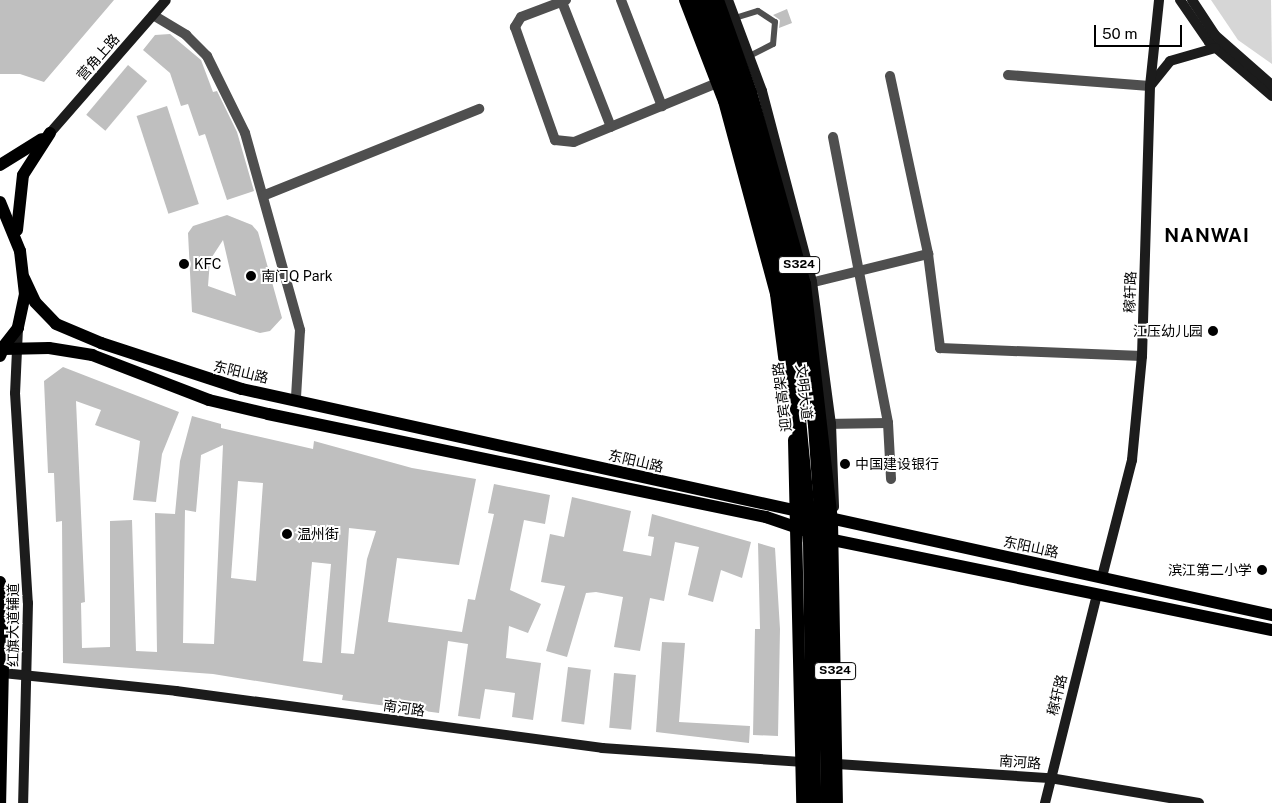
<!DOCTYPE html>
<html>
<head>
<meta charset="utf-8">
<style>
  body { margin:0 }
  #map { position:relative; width:1272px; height:803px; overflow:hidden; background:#fff; font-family:"Public Sans","Noto Sans SC",sans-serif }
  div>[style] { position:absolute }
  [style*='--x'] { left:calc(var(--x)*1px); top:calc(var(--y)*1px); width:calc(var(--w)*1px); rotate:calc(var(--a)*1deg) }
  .green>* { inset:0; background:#d6d6d6 }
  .building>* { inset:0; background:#bfbfbf; transform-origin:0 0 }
  .lane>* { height:6px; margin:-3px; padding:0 3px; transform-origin:3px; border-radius:3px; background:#4f4f4f }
  .street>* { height:10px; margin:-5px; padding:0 5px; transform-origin:5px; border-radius:5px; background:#4f4f4f }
  .secondary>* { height:10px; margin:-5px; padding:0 5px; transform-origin:5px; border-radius:5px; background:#1c1c1c }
  .primary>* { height:12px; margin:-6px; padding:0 6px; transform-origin:6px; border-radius:6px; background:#000 }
  .highway>* { height:15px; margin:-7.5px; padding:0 7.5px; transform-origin:7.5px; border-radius:7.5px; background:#000 }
  .dots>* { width:14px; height:14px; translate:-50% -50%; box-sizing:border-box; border:2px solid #fff; border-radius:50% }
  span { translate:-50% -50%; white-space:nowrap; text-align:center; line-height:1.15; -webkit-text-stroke:4px #fff; paint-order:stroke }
  .shield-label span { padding:1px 4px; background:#fff; border:1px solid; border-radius:4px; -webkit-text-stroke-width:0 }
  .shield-label { font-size:12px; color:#000; font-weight:700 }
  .street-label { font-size:14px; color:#000 }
  .poi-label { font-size:14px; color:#000 }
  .left { translate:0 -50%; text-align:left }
  .right { translate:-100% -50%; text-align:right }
  .district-label { font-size:19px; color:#000; font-weight:700; letter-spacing:1px }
  .scale { position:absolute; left:1094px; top:25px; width:88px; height:22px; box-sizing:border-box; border:2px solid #000; border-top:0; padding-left:6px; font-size:15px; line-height:18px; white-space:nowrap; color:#000; -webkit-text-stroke:4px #fff; paint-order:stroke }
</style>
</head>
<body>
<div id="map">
  <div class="green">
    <i style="clip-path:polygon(1211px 0,1271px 0,1272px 64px,1238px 40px)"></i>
  </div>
  <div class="building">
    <i style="clip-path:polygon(0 0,114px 0,44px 82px,20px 74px,0 74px)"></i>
    <i style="clip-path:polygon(787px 9px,792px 23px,779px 28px,780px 20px,773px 15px)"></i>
    <i style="clip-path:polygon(170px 34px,201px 60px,213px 92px,217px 91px,237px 132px,254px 191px,227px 200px,205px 134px,199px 136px,188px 104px,181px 106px,170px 73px,143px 50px,155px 35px)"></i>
    <i style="left:128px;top:65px;width:25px;height:65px;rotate:40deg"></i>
    <i style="left:167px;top:106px;width:103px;height:32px;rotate:72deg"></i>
    <i style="clip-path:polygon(evenodd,227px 215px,252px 225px,258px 232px,282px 318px,270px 331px,260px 333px,192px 312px,188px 233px,193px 226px,227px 215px,223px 240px,236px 296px,208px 286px,210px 260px,223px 240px)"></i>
    <i style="clip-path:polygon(evenodd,63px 367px,179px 412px,162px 454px,156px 502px,133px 500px,140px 441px,95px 425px,101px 410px,76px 401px,85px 602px,81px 603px,82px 648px,110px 647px,110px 521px,132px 520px,136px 651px,157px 652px,155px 513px,175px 514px,180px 461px,192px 416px,221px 424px,221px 428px,313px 449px,314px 441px,412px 468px,476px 479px,459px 565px,397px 558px,388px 622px,462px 632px,468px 599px,475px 600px,494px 514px,488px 513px,494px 484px,550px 495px,545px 524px,524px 520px,510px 590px,541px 604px,528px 633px,509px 626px,506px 658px,541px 663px,533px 720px,512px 717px,515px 693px,485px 689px,480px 719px,458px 716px,468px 644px,448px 641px,439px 713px,342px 700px,343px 695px,213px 674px,63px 663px,62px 521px,56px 522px,54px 473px,48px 473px,44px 381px,63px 367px,223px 445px,214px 644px,183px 643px,185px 510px,196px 512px,201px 455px,223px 445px,63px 367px,238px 481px,263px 483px,256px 581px,231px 578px,238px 481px,63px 367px,349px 528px,376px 531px,367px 559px,354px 654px,341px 653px,349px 528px,63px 367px,312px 562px,331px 564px,322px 663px,303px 661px,312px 562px)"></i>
    <i style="clip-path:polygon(572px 497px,631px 511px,623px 551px,651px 556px,654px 537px,648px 536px,652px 514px,751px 542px,742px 578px,721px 570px,713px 602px,688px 595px,699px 547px,675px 542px,664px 601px,650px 598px,640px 651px,614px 647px,623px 597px,596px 592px,586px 593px,567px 657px,546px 651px,565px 586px,541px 582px,550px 534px,564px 537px)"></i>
    <i style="clip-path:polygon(758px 543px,775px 548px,780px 629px,778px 736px,753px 735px,755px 629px,760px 629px)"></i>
    <i style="clip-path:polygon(662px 642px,685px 643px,679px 722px,750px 726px,749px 743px,656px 732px)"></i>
    <i style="left:568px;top:667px;width:23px;height:55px;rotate:7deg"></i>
    <i style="left:614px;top:673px;width:22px;height:55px;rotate:5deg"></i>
  </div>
  <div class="lane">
    <i style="--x:735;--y:18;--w:24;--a:-17"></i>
    <i style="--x:758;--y:11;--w:20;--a:33"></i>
    <i style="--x:775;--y:22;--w:22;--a:95"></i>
    <i style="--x:773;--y:44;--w:25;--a:153"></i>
  </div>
  <div class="street">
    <i style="--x:566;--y:0;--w:48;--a:159.3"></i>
    <i style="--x:521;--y:17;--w:12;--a:121"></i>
    <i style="--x:515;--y:27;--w:120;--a:70.5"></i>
    <i style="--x:555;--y:140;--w:19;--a:6"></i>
    <i style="--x:574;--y:142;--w:155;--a:-22.4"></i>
    <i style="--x:621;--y:0;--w:114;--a:68.9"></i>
    <i style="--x:562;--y:2;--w:134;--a:68.6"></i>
    <i style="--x:153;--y:15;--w:39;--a:31"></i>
    <i style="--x:186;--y:35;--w:30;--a:45"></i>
    <i style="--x:207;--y:56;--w:86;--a:63.7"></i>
    <i style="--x:245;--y:133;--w:205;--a:74.4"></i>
    <i style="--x:300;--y:330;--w:68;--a:93.4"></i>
    <i style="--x:1008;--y:75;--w:142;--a:4.4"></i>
    <i style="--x:890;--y:76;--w:182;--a:77.9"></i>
    <i style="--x:928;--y:254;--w:95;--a:82.7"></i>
    <i style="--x:940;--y:348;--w:202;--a:2.3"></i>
    <i style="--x:833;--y:137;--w:291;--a:79.1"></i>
    <i style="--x:888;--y:423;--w:56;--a:86.9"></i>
    <i style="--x:265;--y:195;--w:231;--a:-21.9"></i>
    <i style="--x:806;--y:284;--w:126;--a:-13.8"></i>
    <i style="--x:824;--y:424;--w:64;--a:-0.9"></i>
  </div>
  <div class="secondary">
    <i style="--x:728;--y:0;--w:97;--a:69.5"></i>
    <i style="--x:762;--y:91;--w:197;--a:75.3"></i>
    <i style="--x:812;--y:282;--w:143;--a:82.4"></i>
    <i style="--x:831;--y:424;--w:83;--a:87.9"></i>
    <i style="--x:1180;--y:0;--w:51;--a:55.4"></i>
    <i style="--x:1209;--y:42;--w:83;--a:40.6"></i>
    <i style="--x:1192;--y:0;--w:42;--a:56.7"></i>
    <i style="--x:1215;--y:35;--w:76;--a:41.3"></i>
    <i style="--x:1150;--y:86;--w:32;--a:-51"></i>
    <i style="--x:1170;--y:61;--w:47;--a:-16.1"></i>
    <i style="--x:50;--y:133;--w:176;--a:-48.9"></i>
    <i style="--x:18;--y:328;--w:65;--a:92.6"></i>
    <i style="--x:15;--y:393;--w:210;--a:86.5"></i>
    <i style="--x:28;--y:603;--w:200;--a:91.4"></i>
    <i style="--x:1102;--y:577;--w:121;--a:-75.6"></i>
    <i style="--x:1132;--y:460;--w:104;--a:-84.5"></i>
    <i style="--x:1142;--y:356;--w:270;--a:-88.3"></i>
    <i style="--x:1150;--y:86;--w:86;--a:-84"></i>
    <i style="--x:3;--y:673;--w:174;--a:5.9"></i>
    <i style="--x:176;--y:691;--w:430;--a:7.6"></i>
    <i style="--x:602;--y:748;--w:199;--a:4"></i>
    <i style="--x:837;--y:764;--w:213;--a:3.8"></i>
    <i style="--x:1050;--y:778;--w:151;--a:9.5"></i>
    <i style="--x:1045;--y:803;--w:214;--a:-76"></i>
  </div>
  <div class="primary">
    <i style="--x:685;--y:0;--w:108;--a:68.9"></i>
    <i style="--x:724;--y:101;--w:200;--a:74.9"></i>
    <i style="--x:776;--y:294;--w:87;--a:82.7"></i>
    <i style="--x:718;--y:0;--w:98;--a:70.3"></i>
    <i style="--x:751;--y:92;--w:199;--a:74.3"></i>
    <i style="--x:805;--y:284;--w:238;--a:83.5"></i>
    <i style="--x:832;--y:520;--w:283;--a:89"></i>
    <i style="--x:0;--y:165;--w:49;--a:-31.8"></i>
    <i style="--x:0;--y:202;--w:53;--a:67.8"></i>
    <i style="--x:20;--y:251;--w:43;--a:83.4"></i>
    <i style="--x:25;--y:294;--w:35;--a:102"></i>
    <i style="--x:18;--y:328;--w:29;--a:128"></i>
    <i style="--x:17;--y:230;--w:55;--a:-83.8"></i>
    <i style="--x:23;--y:175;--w:50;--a:-57.3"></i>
    <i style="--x:24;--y:278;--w:26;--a:65"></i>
    <i style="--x:35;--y:302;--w:30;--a:46"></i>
    <i style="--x:56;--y:324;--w:49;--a:22.9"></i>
    <i style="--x:101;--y:343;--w:148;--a:18.1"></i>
    <i style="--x:242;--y:389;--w:1055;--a:12.38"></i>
    <i style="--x:0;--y:356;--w:8;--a:-67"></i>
    <i style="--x:3;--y:349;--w:46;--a:-1.2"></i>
    <i style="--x:49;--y:348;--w:44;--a:9.2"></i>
    <i style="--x:92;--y:355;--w:125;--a:21"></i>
    <i style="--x:209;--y:400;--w:61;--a:13.3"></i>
    <i style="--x:268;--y:414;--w:509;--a:11.69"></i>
    <i style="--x:766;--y:517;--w:71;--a:18.9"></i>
    <i style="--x:833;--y:540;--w:448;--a:11.6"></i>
    <i style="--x:794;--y:440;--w:363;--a:88.7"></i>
    <i style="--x:0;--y:582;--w:35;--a:83"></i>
    <i style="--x:4;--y:617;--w:186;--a:91.2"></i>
  </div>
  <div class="highway">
    <i style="--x:697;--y:0;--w:104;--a:69.8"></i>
    <i style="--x:733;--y:98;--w:203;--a:74.9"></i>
    <i style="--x:786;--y:294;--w:248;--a:84.5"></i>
    <i style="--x:810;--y:541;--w:262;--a:89.3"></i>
    <i style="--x:709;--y:0;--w:99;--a:69.9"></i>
    <i style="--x:743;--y:93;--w:206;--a:74.6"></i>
    <i style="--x:798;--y:292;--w:134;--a:82.7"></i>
    <i style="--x:815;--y:425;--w:115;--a:86"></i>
    <i style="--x:823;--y:540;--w:263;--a:88.9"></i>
  </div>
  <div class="dots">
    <i style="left:184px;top:264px;background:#000"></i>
    <i style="left:251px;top:276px;background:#000"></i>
    <i style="left:1213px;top:331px;background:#000"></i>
    <i style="left:845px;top:464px;background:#000"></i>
    <i style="left:287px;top:534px;background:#000"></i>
    <i style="left:1262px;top:570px;background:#000"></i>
  </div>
  <div class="shield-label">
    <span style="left:799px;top:265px">S324</span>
    <span style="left:835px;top:671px">S324</span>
  </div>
  <div class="street-label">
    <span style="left:98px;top:57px;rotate:-49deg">营角上路</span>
    <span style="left:1130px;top:292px;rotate:-88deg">稼轩路</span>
    <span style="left:241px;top:372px;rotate:13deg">东阳山路</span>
    <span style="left:804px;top:392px;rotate:83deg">文明大道</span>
    <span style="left:782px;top:397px;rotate:-97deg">迎宾高架路</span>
    <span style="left:636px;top:461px;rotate:13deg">东阳山路</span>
    <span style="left:1031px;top:547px;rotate:12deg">东阳山路</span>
    <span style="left:13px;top:625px;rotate:-90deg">红旗大道辅道</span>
    <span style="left:1057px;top:695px;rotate:-76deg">稼轩路</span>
    <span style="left:404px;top:708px;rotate:8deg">南河路</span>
    <span style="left:1020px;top:762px;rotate:4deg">南河路</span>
  </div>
  <div class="poi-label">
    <span class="left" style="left:194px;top:264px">KFC</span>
    <span class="left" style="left:261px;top:276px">南门Q Park</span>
    <span class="right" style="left:1203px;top:331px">江压幼儿园</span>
    <span class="left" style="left:855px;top:464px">中国建设银行</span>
    <span class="left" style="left:297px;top:534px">温州街</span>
    <span class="right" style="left:1252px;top:570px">滨江第二小学</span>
  </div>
  <div class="district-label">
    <span style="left:1207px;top:236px">NANWAI</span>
  </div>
  <div class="scale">50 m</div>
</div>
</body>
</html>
